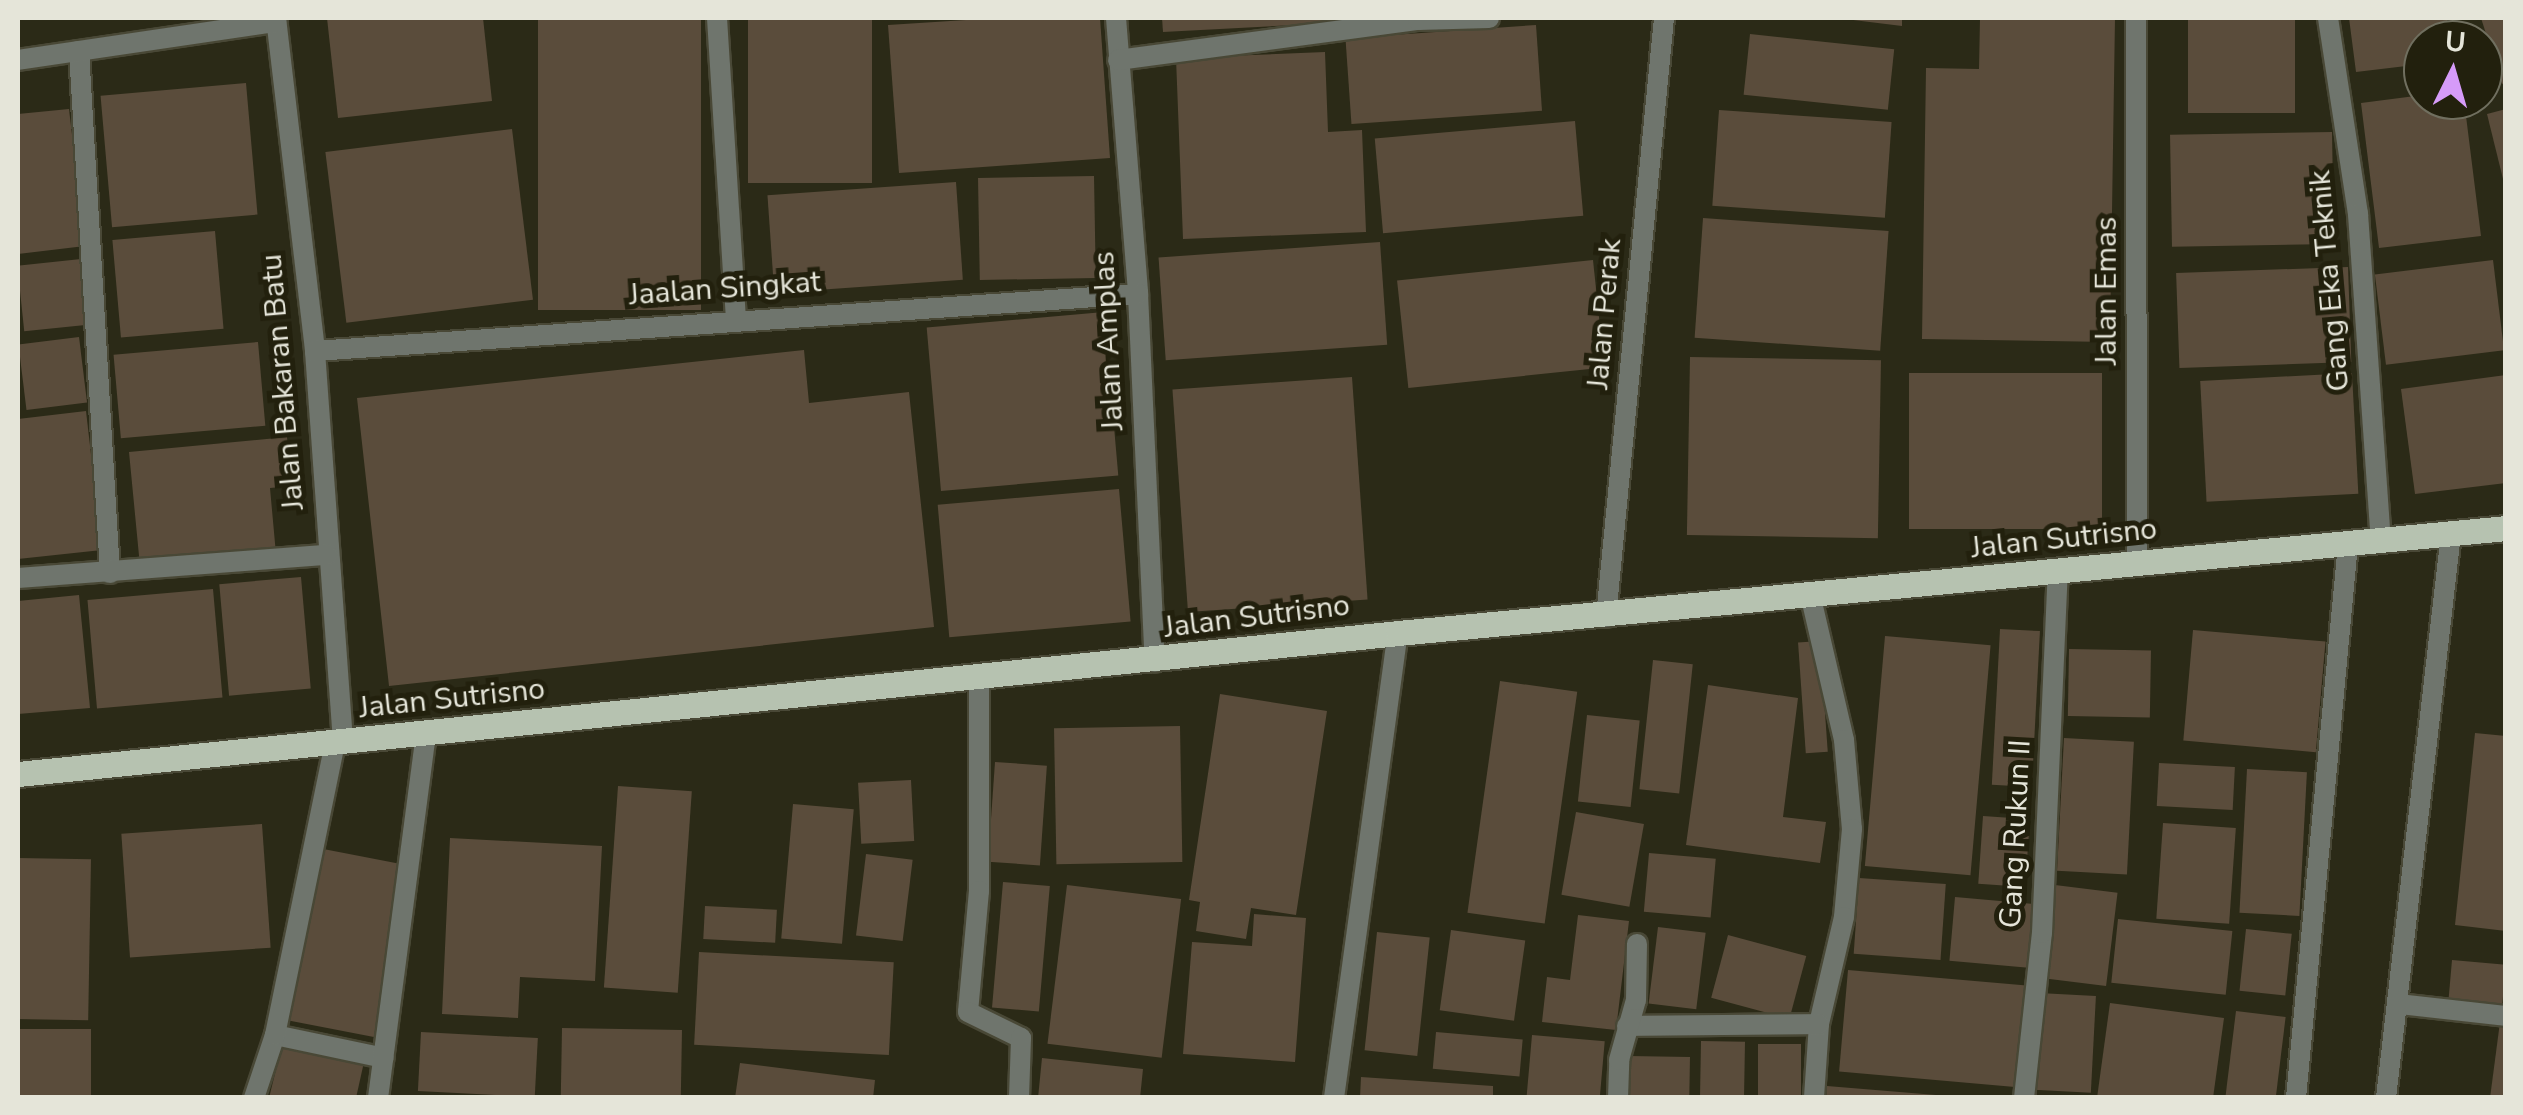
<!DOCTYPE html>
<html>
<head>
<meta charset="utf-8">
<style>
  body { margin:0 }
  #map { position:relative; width:2523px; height:1115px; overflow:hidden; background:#2b2a17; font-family:"Nunito Sans",sans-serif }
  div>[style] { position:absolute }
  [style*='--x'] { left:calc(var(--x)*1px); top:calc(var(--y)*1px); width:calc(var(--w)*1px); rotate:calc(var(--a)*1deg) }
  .building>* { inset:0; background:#5a4c3b; transform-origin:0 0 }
  .roads { filter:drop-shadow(2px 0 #494836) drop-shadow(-2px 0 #494836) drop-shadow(0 2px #494836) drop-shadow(0 -2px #494836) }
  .street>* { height:20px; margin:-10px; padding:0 10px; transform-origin:10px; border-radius:10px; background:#6f756d }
  .primary>* { height:25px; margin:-12.5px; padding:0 12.5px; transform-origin:12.5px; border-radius:12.5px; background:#b6c2b0 }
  span { translate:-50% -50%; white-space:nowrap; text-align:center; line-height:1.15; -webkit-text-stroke:10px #22200d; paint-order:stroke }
  .street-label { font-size:30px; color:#e5e5d9 }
  .frame { position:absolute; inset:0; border:20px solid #e5e5d9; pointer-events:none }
  .north { position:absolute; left:2403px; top:20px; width:100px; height:100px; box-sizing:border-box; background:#22200d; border:2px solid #706f5f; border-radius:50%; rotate:5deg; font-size:28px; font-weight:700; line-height:40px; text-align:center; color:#e5e5d9 }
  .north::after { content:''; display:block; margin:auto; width:35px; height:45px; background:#d69bf9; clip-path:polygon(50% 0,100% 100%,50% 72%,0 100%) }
</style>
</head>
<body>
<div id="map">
  <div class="building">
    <i style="clip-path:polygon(327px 18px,483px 18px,492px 101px,338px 118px)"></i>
    <i style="left:538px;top:18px;width:163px;height:292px"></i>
    <i style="left:748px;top:18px;width:124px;height:165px"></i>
    <i style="clip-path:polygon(997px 18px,1100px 18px,1110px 158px,899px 173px,888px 25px)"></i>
    <i style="clip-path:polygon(1162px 18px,1330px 18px,1330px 23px,1163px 32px)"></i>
    <i style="clip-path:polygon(1837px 18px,1902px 18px,1902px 26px)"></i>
    <i style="clip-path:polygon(1980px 18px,2115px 18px,2110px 342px,1922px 339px,1926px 68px,1979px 69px)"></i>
    <i style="left:2188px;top:18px;width:107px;height:95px"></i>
    <i style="clip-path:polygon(2349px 18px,2447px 18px,2450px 40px,2423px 40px,2423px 64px,2356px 72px)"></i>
    <i style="clip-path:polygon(2481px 18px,2506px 18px,2506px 82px,2502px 84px)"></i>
    <i style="left:1536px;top:25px;width:86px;height:191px;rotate:86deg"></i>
    <i style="left:1750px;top:34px;width:145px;height:61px;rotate:6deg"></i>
    <i style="clip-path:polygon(1325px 52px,1328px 132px,1362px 130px,1366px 232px,1183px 239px,1176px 58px)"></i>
    <i style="left:246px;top:83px;width:132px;height:146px;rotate:85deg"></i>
    <i style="clip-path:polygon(2423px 95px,2423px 100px,2464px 100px,2481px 236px,2379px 248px,2361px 103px)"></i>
    <i style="clip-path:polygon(69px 109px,85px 246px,18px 254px,18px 114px)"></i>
    <i style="clip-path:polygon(2506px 109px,2506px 183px,2504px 183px,2487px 114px)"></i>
    <i style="left:1719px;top:110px;width:173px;height:96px;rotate:4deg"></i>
    <i style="left:1575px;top:121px;width:95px;height:201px;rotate:85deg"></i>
    <i style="left:512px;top:129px;width:172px;height:188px;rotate:83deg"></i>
    <i style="left:2332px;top:132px;width:112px;height:162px;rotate:89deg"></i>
    <i style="left:1094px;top:176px;width:102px;height:116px;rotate:89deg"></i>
    <i style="left:956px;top:182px;width:98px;height:189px;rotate:86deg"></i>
    <i style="left:1703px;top:218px;width:186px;height:120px;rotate:4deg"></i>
    <i style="left:215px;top:231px;width:98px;height:103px;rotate:85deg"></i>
    <i style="left:1380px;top:242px;width:103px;height:222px;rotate:86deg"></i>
    <i style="left:81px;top:259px;width:66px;height:64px;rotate:84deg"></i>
    <i style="left:1593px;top:260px;width:108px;height:197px;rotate:84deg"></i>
    <i style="left:2493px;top:260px;width:91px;height:119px;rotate:83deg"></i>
    <i style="left:2348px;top:267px;width:95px;height:172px;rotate:88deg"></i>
    <i style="left:1104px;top:312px;width:164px;height:178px;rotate:85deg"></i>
    <i style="left:79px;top:337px;width:66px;height:61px;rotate:83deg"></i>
    <i style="left:258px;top:342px;width:84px;height:145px;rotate:85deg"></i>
    <i style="clip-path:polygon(804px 350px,809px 403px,909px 392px,934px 627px,389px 686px,357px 398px)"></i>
    <i style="left:1690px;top:357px;width:191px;height:178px;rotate:1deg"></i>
    <i style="left:2102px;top:373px;width:156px;height:193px;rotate:90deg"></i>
    <i style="left:2352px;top:373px;width:121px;height:152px;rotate:87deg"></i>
    <i style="clip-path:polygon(2506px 375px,2506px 483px,2415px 494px,2401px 389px)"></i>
    <i style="left:1352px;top:377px;width:223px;height:180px;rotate:86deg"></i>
    <i style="clip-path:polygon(86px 411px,102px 550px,18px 559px,18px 419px)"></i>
    <i style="clip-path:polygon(287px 437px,292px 486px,270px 488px,276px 554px,140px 566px,129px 452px)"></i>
    <i style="left:1119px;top:489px;width:133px;height:182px;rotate:85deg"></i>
    <i style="left:301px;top:577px;width:112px;height:82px;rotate:85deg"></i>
    <i style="left:213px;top:589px;width:109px;height:126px;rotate:85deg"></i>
    <i style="clip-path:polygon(79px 595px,90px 708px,18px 714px,18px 601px)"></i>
    <i style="left:2000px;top:629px;width:40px;height:156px;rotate:3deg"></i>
    <i style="left:2193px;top:630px;width:133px;height:111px;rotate:5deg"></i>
    <i style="left:1885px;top:636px;width:106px;height:231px;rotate:5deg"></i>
    <i style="left:1820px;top:641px;width:111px;height:22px;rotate:86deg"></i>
    <i style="left:2069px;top:649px;width:82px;height:67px;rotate:1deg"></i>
    <i style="left:1653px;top:660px;width:40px;height:130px;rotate:6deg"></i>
    <i style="left:1500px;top:681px;width:78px;height:234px;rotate:8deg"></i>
    <i style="clip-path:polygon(1708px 685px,1798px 698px,1783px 817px,1826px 822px,1820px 863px,1686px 845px)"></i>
    <i style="clip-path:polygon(1220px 694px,1327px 711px,1296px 915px,1251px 908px,1246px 939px,1196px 931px,1200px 902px,1189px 900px)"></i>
    <i style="left:1587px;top:715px;width:53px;height:87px;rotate:6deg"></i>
    <i style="left:1180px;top:726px;width:136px;height:126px;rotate:89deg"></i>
    <i style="clip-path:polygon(2475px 733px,2506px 736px,2506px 931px,2455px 925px)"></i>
    <i style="left:2064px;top:738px;width:70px;height:133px;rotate:3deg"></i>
    <i style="left:995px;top:762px;width:52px;height:100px;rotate:4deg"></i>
    <i style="left:2159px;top:763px;width:76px;height:43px;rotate:3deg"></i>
    <i style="left:2247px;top:769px;width:60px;height:144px;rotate:3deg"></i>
    <i style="left:911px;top:780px;width:61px;height:53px;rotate:87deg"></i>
    <i style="left:618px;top:786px;width:74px;height:202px;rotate:4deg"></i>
    <i style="left:793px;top:804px;width:61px;height:135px;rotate:5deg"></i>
    <i style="left:1576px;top:812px;width:69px;height:84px;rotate:10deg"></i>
    <i style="left:1983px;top:816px;width:47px;height:68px;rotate:4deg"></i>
    <i style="left:2163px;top:823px;width:73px;height:96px;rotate:4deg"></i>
    <i style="left:262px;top:824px;width:124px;height:141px;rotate:86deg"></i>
    <i style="clip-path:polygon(450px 838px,602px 846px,595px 981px,520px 977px,518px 1018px,442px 1014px)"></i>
    <i style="left:313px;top:847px;width:96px;height:175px;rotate:11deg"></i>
    <i style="left:1649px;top:853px;width:67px;height:59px;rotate:5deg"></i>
    <i style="left:866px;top:854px;width:47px;height:82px;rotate:7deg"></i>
    <i style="left:18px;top:858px;width:73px;height:161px;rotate:1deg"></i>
    <i style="left:1859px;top:878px;width:87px;height:76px;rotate:4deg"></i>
    <i style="left:1003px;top:882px;width:47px;height:126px;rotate:5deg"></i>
    <i style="left:1067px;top:885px;width:115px;height:160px;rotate:7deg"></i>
    <i style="left:2055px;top:885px;width:63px;height:94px;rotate:7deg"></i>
    <i style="left:1955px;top:897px;width:88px;height:64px;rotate:5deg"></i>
    <i style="left:705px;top:906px;width:72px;height:33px;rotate:3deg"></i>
    <i style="clip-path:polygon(1254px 914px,1306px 918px,1295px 1062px,1183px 1054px,1192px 942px,1252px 946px)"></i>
    <i style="clip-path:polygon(1578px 915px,1629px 921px,1616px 1030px,1542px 1022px,1547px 977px,1570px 980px)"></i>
    <i style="left:2118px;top:919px;width:115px;height:64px;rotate:6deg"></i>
    <i style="left:1658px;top:927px;width:48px;height:77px;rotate:7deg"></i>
    <i style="left:2246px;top:929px;width:46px;height:62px;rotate:6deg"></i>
    <i style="left:1451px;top:930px;width:75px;height:81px;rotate:8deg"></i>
    <i style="left:1377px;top:932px;width:53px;height:119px;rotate:6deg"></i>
    <i style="left:1728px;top:935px;width:81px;height:65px;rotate:15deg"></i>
    <i style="left:699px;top:952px;width:195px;height:93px;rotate:3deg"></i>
    <i style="left:2452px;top:960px;width:54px;height:43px;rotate:5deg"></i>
    <i style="left:1848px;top:970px;width:185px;height:102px;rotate:5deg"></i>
    <i style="left:2039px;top:993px;width:57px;height:97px;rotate:3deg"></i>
    <i style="clip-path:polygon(2110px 1003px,2224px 1018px,2213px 1098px,2097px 1098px)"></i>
    <i style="left:2236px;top:1011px;width:50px;height:88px;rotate:7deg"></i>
    <i style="clip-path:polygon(2500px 1022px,2506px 1023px,2506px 1098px,2490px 1098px)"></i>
    <i style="left:562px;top:1028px;width:120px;height:70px;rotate:1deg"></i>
    <i style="left:18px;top:1029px;width:73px;height:69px"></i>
    <i style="left:421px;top:1032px;width:117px;height:59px;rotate:3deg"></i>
    <i style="left:1436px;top:1032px;width:87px;height:37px;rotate:5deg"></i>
    <i style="left:1532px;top:1035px;width:73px;height:63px;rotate:5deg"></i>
    <i style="clip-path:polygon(283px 1041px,364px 1062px,356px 1098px,269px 1098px)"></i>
    <i style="left:1701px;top:1041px;width:44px;height:57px;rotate:1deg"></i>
    <i style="left:1758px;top:1044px;width:43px;height:54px"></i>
    <i style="left:1629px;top:1056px;width:61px;height:42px;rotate:1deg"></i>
    <i style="clip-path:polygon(1042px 1058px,1143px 1069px,1140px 1098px,1038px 1098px)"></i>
    <i style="clip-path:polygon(740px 1063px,875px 1080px,873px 1098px,735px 1098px)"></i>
    <i style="clip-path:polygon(1361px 1077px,1493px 1086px,1493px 1098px,1360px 1098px)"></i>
    <i style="clip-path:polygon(1827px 1086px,1936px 1095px,1936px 1098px,1826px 1098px)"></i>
  </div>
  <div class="roads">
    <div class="street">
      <i style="--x:276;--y:18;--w:335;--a:83.3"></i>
      <i style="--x:315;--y:351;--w:392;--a:85.9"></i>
      <i style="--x:717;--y:18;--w:301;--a:86.4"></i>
      <i style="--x:1116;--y:18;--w:277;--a:85.4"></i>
      <i style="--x:1138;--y:294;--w:368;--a:87.4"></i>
      <i style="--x:2136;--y:18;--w:547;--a:89.9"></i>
      <i style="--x:2328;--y:18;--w:198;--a:81.3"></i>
      <i style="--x:2358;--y:214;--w:328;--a:86"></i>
      <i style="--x:79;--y:51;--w:523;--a:86.6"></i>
      <i style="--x:18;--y:60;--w:261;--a:-8.4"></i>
      <i style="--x:1118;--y:60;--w:303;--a:-7.6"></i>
      <i style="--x:1418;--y:20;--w:71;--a:-1.6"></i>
      <i style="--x:315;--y:351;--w:825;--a:-3.96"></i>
      <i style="--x:18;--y:578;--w:310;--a:-4.3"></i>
      <i style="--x:1811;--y:598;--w:146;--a:76.9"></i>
      <i style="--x:1844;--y:740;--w:89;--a:84.9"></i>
      <i style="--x:1852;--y:829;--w:88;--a:95.2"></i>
      <i style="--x:1844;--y:917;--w:110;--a:103.2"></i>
      <i style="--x:1819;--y:1024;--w:74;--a:93.9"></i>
      <i style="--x:1606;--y:617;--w:602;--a:-84.47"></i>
      <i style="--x:979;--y:679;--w:212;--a:90"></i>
      <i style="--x:979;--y:891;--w:121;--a:95.2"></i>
      <i style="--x:968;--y:1012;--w:59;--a:26.1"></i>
      <i style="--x:1021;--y:1038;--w:60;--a:91.9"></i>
      <i style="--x:2399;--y:1004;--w:108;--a:6.4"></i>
      <i style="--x:1627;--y:1026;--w:192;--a:-0.6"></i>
      <i style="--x:275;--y:1035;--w:111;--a:11.9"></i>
      <i style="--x:254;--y:1098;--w:66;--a:-71.6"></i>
      <i style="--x:275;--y:1035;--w:298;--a:-78.4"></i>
      <i style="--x:378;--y:1098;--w:367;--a:-82.5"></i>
      <i style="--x:1334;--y:1098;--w:469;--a:-82.2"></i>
      <i style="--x:1618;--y:1098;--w:38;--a:-88"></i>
      <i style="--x:1619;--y:1060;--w:62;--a:-74.2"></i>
      <i style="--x:1636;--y:1000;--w:56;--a:-89"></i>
      <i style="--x:2024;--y:1098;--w:166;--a:-83.8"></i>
      <i style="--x:2042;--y:933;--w:360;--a:-87.5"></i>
      <i style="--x:2296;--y:1098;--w:556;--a:-84.64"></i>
      <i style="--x:2386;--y:1098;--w:568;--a:-83.43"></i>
    </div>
    <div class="primary">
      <i style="--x:18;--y:774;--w:1387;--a:-5.83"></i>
      <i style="--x:1398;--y:633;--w:1113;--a:-5.41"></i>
    </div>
  </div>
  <div class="street-label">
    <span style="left:2330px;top:281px;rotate:-95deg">Gang Eka Teknik</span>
    <span style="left:725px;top:289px;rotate:-4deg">Jaalan Singkat</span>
    <span style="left:2107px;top:291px;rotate:-90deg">Jalan Emas</span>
    <span style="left:1605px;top:314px;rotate:-85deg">Jalan Perak</span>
    <span style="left:1109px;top:341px;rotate:-93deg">Jalan Amplas</span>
    <span style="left:283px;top:382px;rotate:-95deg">Jalan Bakaran Batu</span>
    <span style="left:2064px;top:539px;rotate:-6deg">Jalan Sutrisno</span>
    <span style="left:1257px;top:617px;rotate:-7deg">Jalan Sutrisno</span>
    <span style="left:452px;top:699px;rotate:-6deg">Jalan Sutrisno</span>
    <span style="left:2016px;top:834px;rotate:-87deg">Gang Rukun II</span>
  </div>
  <div class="frame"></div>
  <div class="north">U</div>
</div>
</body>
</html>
